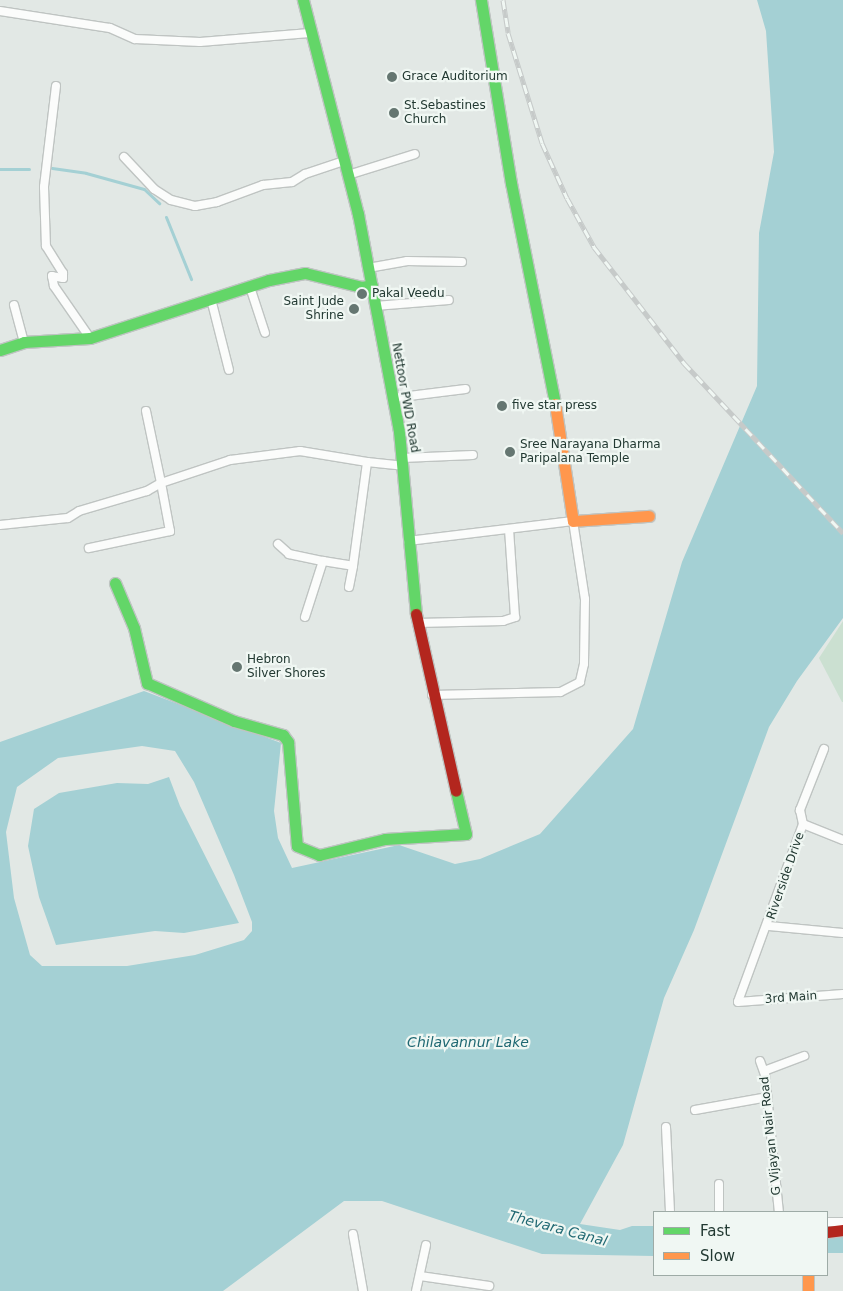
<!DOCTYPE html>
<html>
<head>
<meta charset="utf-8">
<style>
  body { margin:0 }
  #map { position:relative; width:843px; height:1291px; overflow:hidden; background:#e2e8e5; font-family:"DejaVu Sans",sans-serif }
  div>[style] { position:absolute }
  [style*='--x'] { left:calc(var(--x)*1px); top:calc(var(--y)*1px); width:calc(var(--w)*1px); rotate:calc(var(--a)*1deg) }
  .green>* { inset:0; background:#cbe0d1 }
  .water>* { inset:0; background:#a4d0d4; transform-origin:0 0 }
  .stream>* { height:3px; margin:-1.5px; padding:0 1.5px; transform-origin:1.5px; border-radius:1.5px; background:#a4d0d4 }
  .roads { filter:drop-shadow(1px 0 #bfc4c2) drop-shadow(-1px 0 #bfc4c2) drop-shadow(0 1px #bfc4c2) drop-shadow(0 -1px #bfc4c2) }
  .street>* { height:8px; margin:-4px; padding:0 4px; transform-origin:4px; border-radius:4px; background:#fbfcfb }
  .fast>* { height:11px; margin:-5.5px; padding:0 5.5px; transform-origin:5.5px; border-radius:5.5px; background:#63d668 }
  .slow>* { height:11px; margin:-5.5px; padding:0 5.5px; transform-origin:5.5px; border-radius:5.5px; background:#ff974d }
  .jam>* { height:11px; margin:-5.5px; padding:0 5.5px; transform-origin:5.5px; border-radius:5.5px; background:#b3261e }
  .rail>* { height:5px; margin-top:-2.5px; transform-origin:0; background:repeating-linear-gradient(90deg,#f0f7f3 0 9px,#c6cac9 0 18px); box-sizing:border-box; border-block:1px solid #c6cac9 }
  .dots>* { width:14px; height:14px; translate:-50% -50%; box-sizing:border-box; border:2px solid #f0f7f3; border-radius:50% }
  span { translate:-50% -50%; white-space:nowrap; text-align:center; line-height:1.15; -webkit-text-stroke:4.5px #f0f7f3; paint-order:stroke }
  .poi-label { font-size:12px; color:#223932 }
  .left { translate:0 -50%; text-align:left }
  .right { translate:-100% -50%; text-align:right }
  .street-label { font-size:12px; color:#223932 }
  .water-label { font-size:14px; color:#1f6872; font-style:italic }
  .legend { position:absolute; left:653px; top:1211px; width:175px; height:65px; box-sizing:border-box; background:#f0f7f3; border:1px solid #9eaba6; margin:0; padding:6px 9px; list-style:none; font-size:15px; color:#223932 }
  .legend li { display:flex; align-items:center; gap:10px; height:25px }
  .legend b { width:25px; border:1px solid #9eaba6 }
</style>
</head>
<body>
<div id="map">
  <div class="green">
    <i style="clip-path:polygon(843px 621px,843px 702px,842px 702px,819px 658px)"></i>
  </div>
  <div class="water">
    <i style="clip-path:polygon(evenodd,757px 0,843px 0,843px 618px,797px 681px,769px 727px,694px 930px,664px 998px,623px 1145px,580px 1224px,620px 1230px,632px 1226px,654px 1226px,654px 1256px,542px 1254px,382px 1201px,344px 1201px,223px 1291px,0 1291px,0 742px,144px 691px,281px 743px,274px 811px,278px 838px,292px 868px,399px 845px,455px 864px,480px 859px,540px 834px,633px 729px,682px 562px,757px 386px,759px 233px,774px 152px,766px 31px,757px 0,142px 746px,175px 751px,194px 782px,234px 875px,252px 922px,252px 931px,244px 940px,195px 955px,127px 966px,42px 966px,30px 955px,14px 898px,6px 832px,17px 787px,58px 758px,142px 746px)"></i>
    <i style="clip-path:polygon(169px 777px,180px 806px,239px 923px,184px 933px,155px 931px,56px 945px,39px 897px,28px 846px,34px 809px,59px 793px,117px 783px,148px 784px)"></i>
    <i style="left:843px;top:1228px;width:25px;height:16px;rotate:90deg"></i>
  </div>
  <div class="stream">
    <i style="--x:52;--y:168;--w:34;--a:8"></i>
    <i style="--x:86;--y:173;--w:60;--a:15.4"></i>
    <i style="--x:144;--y:189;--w:21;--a:43"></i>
    <i style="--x:0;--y:169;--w:29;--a:0"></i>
    <i style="--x:166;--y:217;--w:67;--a:68"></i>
  </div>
  <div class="roads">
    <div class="street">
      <i style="--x:0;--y:11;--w:111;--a:8.8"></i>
      <i style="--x:110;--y:28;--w:27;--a:24"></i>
      <i style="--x:135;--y:39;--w:65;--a:2.6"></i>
      <i style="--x:200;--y:42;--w:110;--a:-4.7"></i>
      <i style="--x:56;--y:86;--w:102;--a:96.8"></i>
      <i style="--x:44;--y:187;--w:59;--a:88.1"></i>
      <i style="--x:46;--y:246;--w:32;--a:58"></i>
      <i style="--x:63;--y:273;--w:5;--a:90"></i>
      <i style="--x:63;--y:278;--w:11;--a:-170"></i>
      <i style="--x:52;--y:276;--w:10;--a:79"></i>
      <i style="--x:54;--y:286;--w:63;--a:55.3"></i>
      <i style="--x:124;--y:157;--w:44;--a:46.8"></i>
      <i style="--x:154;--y:189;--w:20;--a:33"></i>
      <i style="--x:171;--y:200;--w:25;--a:14"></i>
      <i style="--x:195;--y:206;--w:22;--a:-10"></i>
      <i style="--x:217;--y:202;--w:49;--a:-20.3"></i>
      <i style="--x:263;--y:185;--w:29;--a:-6"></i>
      <i style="--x:292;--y:182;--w:15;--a:-32"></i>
      <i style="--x:305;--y:174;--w:41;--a:-18.4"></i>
      <i style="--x:348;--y:175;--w:70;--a:-17.4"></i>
      <i style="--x:368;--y:268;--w:40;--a:-10"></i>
      <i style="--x:407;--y:261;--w:55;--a:1"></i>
      <i style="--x:250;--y:287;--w:48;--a:71.9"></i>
      <i style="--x:211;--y:299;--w:73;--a:75.8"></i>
      <i style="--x:14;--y:305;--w:38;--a:75"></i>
      <i style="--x:375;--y:306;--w:74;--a:-4.6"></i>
      <i style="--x:393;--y:398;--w:73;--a:-7.1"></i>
      <i style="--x:146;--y:411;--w:74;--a:78.2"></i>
      <i style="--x:161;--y:483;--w:73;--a:-18.4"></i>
      <i style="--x:230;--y:460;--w:71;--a:-7.3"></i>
      <i style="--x:300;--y:451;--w:68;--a:9.3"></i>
      <i style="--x:402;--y:458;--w:71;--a:-2.4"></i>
      <i style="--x:0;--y:525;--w:68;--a:-5.9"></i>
      <i style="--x:68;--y:518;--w:13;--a:-32"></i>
      <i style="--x:79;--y:511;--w:71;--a:-16.4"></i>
      <i style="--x:147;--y:491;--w:16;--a:-30"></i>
      <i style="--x:161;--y:483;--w:49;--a:79.4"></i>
      <i style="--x:170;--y:531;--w:83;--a:168.1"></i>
      <i style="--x:408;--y:541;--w:166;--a:-6.9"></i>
      <i style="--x:573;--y:521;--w:79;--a:81.3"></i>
      <i style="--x:585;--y:599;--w:65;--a:90.9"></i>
      <i style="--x:584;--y:664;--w:18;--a:103"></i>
      <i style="--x:580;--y:682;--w:22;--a:153"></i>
      <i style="--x:560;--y:692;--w:128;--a:178.7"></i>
      <i style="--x:278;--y:544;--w:15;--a:42"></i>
      <i style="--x:289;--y:554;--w:35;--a:12"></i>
      <i style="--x:349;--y:587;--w:21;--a:-79"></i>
      <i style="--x:305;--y:617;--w:59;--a:-72.2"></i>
      <i style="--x:323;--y:561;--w:30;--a:9"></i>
      <i style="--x:353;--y:566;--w:105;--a:-82.3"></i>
      <i style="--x:367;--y:462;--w:36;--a:6"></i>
      <i style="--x:417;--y:623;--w:86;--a:-1.3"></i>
      <i style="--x:503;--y:621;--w:13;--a:-18"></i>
      <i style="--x:515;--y:617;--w:88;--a:-93.9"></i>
      <i style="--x:824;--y:749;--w:66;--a:111.5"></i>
      <i style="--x:800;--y:810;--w:14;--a:78"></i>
      <i style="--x:803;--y:824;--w:189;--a:110.1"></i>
      <i style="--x:738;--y:1002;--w:105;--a:-4.4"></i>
      <i style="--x:803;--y:824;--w:43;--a:21.8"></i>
      <i style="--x:769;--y:926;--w:74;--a:5.4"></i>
      <i style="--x:760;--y:1061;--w:15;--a:70"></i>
      <i style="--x:765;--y:1075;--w:138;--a:84.2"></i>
      <i style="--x:764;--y:1071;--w:43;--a:-20.6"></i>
      <i style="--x:695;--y:1110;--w:74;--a:-10.1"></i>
      <i style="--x:666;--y:1127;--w:85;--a:87.3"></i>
      <i style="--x:719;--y:1184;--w:28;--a:90"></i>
      <i style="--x:827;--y:1222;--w:16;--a:0"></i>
      <i style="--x:353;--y:1234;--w:58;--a:80"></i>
      <i style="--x:420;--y:1276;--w:70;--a:8.2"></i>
      <i style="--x:416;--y:1291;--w:47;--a:-77.7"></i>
    </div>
    <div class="fast">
      <i style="--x:303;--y:0;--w:221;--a:75.6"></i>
      <i style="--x:358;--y:214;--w:221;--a:79.3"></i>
      <i style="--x:399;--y:431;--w:184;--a:84.7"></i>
      <i style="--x:481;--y:0;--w:185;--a:80.7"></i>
      <i style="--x:511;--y:183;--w:225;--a:78.7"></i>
      <i style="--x:0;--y:350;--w:25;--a:-18"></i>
      <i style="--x:24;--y:342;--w:66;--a:-3.5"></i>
      <i style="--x:90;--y:338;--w:188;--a:-18"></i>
      <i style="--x:269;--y:280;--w:37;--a:-11"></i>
      <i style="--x:305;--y:273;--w:59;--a:13.8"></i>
      <i style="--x:362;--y:287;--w:10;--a:-11"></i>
      <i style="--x:115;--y:583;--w:49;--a:67.1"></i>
      <i style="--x:134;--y:628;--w:57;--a:76.7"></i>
      <i style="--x:147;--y:683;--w:95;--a:23.6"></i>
      <i style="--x:234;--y:721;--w:51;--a:15.9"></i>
      <i style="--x:283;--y:735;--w:9;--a:54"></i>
      <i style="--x:288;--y:742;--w:104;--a:85.1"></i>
      <i style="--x:297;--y:846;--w:24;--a:22"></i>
      <i style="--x:319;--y:855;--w:68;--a:-13.6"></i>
      <i style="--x:385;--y:839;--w:81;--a:-3.5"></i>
      <i style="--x:466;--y:834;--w:44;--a:-103.1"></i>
    </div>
    <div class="slow">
      <i style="--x:555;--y:404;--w:118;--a:81.3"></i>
      <i style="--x:573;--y:521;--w:76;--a:-3.8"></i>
      <i style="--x:808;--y:1275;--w:16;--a:90"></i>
    </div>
    <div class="jam">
      <i style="--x:416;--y:614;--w:181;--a:77.3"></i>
      <i style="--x:827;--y:1232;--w:16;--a:-7"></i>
    </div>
  </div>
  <div class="rail">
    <i style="--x:503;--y:0;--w:33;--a:81"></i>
    <i style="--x:508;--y:33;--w:115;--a:72.8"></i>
    <i style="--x:542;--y:143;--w:60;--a:65.6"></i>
    <i style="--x:567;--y:198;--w:56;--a:61.1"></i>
    <i style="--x:594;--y:247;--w:147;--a:52.2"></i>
    <i style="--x:684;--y:363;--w:233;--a:46.9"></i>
  </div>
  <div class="dots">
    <i style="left:392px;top:77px;background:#657671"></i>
    <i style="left:394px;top:113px;background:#657671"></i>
    <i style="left:362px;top:294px;background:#657671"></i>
    <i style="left:354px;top:309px;background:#657671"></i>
    <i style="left:502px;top:406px;background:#657671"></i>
    <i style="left:510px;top:452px;background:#657671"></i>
    <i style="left:237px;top:667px;background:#657671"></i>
  </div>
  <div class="poi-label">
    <span class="left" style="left:402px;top:77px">Grace Auditorium</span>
    <span class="left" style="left:404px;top:113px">St.Sebastines<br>Church</span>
    <span class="left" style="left:372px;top:294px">Pakal Veedu</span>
    <span class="right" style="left:344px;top:309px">Saint Jude<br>Shrine</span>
    <span class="left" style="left:512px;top:406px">five star press</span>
    <span class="left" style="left:520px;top:452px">Sree Narayana Dharma<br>Paripalana Temple</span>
    <span class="left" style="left:247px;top:667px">Hebron<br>Silver Shores</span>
  </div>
  <div class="street-label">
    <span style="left:405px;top:398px;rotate:80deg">Nettoor PWD Road</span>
    <span style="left:786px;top:876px;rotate:-71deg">Riverside Drive</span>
    <span style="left:791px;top:998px;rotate:-4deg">3rd Main</span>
    <span style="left:771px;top:1136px;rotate:-96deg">G Vijayan Nair Road</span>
  </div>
  <div class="water-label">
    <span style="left:468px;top:1042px">Chilavannur Lake</span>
    <span style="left:558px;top:1228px;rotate:15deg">Thevara Canal</span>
  </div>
  <ul class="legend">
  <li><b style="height:6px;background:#63d668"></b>Fast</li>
  <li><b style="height:6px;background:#ff974d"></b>Slow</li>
  </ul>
</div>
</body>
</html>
